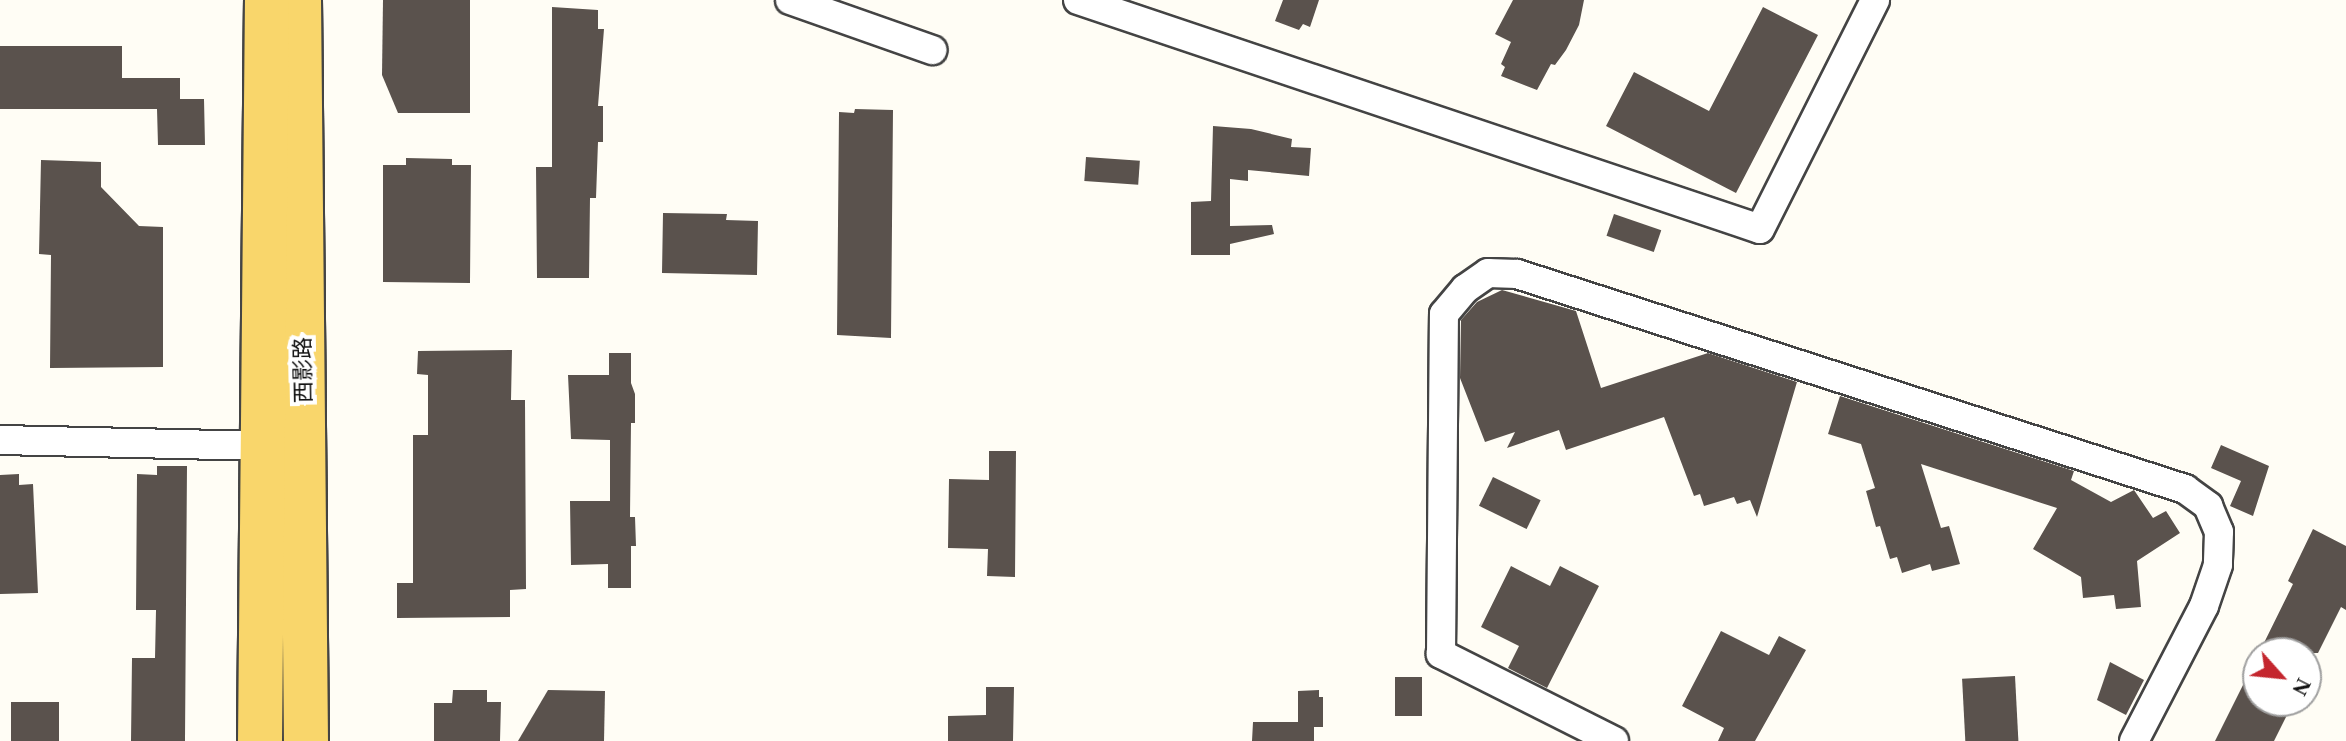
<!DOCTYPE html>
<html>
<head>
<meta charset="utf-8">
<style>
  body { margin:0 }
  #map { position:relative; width:2346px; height:741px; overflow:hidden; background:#fffdf5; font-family:"Times New Roman","Noto Sans SC",serif }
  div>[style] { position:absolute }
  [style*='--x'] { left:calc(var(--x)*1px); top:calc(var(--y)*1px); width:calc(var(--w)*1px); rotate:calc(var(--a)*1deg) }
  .building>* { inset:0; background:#5a524d; transform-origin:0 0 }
  .roads { filter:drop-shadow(2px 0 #444) drop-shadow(-2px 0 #444) drop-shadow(0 2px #444) drop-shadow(0 -2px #444) }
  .minor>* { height:28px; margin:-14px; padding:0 14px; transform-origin:14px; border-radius:14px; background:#fff }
  .primary>* { height:44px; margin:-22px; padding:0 22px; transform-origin:22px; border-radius:22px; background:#f9d66b }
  span { translate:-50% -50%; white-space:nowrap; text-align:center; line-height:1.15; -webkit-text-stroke:8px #fff; paint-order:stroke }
  .street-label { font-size:22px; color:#111 }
  .north { position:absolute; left:2242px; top:637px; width:80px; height:80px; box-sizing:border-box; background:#fff; border:2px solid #a0a0a0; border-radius:50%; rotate:117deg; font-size:22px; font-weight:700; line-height:32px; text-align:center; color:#111 }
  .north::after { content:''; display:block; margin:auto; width:28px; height:36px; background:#c4262e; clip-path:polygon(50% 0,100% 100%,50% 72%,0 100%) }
</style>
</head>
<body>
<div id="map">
  <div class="building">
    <i style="clip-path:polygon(383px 0,470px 0,470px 113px,398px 113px,382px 75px)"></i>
    <i style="clip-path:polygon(1283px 0,1319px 0,1310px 27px,1303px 24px,1299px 30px,1275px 21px)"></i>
    <i style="clip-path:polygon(1513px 0,1584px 0,1579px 25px,1566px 50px,1555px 65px,1551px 64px,1537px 90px,1501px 76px,1505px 67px,1501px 64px,1511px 42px,1495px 34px)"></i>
    <i style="clip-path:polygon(552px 7px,598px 10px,598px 29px,604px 29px,598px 106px,603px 106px,603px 142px,598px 142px,596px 198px,590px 198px,589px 278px,537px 278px,536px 167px,552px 167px)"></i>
    <i style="clip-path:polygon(1763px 7px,1818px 35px,1736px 193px,1606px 126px,1634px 72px,1709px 111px)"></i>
    <i style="clip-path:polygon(0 46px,122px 46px,122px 78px,180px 78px,180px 99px,204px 99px,205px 145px,158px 145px,157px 109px,0 109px)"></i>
    <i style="clip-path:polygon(855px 109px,893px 110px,891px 338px,837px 335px,839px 112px,854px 113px)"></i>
    <i style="clip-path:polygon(1213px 126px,1251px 129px,1292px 139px,1291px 147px,1311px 148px,1309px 176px,1248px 170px,1248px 181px,1230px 179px,1230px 226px,1272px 225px,1274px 234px,1230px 244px,1230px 255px,1191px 255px,1191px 202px,1211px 201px)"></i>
    <i style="left:1086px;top:157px;width:54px;height:24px;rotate:4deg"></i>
    <i style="clip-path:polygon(406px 158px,452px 159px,452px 165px,471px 165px,470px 283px,383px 282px,383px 165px,406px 165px)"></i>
    <i style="clip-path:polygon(41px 160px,101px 162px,101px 187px,139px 226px,163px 227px,163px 367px,50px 368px,51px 255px,39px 254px)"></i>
    <i style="clip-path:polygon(663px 213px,727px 214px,726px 220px,758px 221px,757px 275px,662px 273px)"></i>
    <i style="left:1614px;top:214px;width:50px;height:23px;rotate:19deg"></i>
    <i style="clip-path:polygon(1502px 290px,1576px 311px,1601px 388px,1708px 353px,1797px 382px,1757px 517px,1750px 500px,1737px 504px,1734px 497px,1704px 506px,1700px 494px,1694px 496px,1664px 417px,1566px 450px,1559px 430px,1507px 448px,1515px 432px,1485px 442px,1460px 378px,1461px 320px,1477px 302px)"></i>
    <i style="clip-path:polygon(512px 350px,511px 400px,525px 400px,526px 589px,510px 590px,510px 617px,397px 618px,397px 583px,413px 583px,413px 435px,428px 435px,428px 375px,417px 374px,418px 351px)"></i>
    <i style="clip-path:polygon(609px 353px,631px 353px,631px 383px,635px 394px,635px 423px,631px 423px,630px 517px,635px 517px,636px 546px,631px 546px,631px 588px,608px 588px,608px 564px,571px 565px,570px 501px,610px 501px,610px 440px,571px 439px,568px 375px,609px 375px)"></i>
    <i style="clip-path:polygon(1840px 396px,2074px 471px,2071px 480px,2111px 502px,2134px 490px,2153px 518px,2166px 511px,2180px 533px,2137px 561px,2141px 607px,2116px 609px,2114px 595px,2083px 598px,2081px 577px,2033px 549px,2057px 508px,1921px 464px,1941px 528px,1949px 526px,1960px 564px,1932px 571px,1930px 564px,1902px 573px,1897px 557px,1890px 559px,1880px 526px,1876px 527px,1866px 491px,1875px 488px,1861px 444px,1828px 434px)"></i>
    <i style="clip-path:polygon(2221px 445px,2269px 466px,2253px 516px,2230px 506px,2241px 481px,2211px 468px)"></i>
    <i style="clip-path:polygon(989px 451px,1016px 451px,1015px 577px,987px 576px,988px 549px,948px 548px,949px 479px,989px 480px)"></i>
    <i style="clip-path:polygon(157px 466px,187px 466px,185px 741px,131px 741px,132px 658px,155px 658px,156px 610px,136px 610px,137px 474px,157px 475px)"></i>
    <i style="clip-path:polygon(19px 474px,19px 485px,33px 484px,38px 593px,0 594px,0 475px)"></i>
    <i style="left:1493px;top:477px;width:53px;height:32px;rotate:26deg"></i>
    <i style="clip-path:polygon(2313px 529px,2346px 546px,2346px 610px,2341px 607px,2318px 653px,2259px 653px,2293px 584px,2288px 581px)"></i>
    <i style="clip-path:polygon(1511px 566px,1550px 586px,1560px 566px,1599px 586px,1547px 688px,1508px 668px,1519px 646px,1481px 627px)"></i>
    <i style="clip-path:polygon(1721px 631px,1769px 655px,1779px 636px,1806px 650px,1755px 741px,1718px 741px,1724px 728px,1682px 706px)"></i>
    <i style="clip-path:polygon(2258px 655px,2258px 701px,2294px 701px,2274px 741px,2215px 741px)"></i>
    <i style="clip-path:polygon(2110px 662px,2144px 680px,2126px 715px,2097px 700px)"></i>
    <i style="left:2015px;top:676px;width:65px;height:53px;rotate:87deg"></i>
    <i style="left:1395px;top:677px;width:27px;height:39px"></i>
    <i style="clip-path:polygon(986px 687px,1014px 687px,1013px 741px,948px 741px,948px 716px,986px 715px)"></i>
    <i style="clip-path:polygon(453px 690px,487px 690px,487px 702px,501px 702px,500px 741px,434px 741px,434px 703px,452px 703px)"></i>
    <i style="clip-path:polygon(548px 690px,605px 691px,604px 741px,518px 741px)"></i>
    <i style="clip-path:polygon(1319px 690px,1319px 697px,1323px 697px,1323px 727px,1314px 727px,1314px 741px,1252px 741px,1253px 722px,1298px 722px,1298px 691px)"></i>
    <i style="left:11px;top:702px;width:48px;height:39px"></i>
  </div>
  <div class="roads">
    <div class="minor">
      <i style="--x:790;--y:0;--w:151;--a:19.4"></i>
      <i style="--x:1078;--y:0;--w:719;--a:18.56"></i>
      <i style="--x:1760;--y:229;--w:256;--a:-63.3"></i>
      <i style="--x:0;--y:440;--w:263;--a:1.3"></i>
      <i style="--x:1614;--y:741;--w:194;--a:-153.3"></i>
      <i style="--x:1441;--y:654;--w:340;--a:-89.5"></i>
      <i style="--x:1444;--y:314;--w:33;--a:-50"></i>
      <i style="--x:1465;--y:289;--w:28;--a:-35"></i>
      <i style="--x:1488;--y:273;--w:29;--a:2"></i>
      <i style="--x:1517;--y:274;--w:702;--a:17.84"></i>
      <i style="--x:2185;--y:489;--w:29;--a:36"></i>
      <i style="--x:2208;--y:506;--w:28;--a:67"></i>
      <i style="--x:2219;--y:532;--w:33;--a:92"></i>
      <i style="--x:2218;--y:565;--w:43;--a:108.9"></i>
      <i style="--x:2204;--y:606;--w:152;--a:117.4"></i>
    </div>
    <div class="primary">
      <i style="--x:299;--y:0;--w:741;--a:89.46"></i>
      <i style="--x:260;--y:741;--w:741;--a:-89.46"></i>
    </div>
  </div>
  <div class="street-label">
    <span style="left:303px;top:370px;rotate:-91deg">西影路</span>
  </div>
  <div class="north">N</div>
</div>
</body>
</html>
